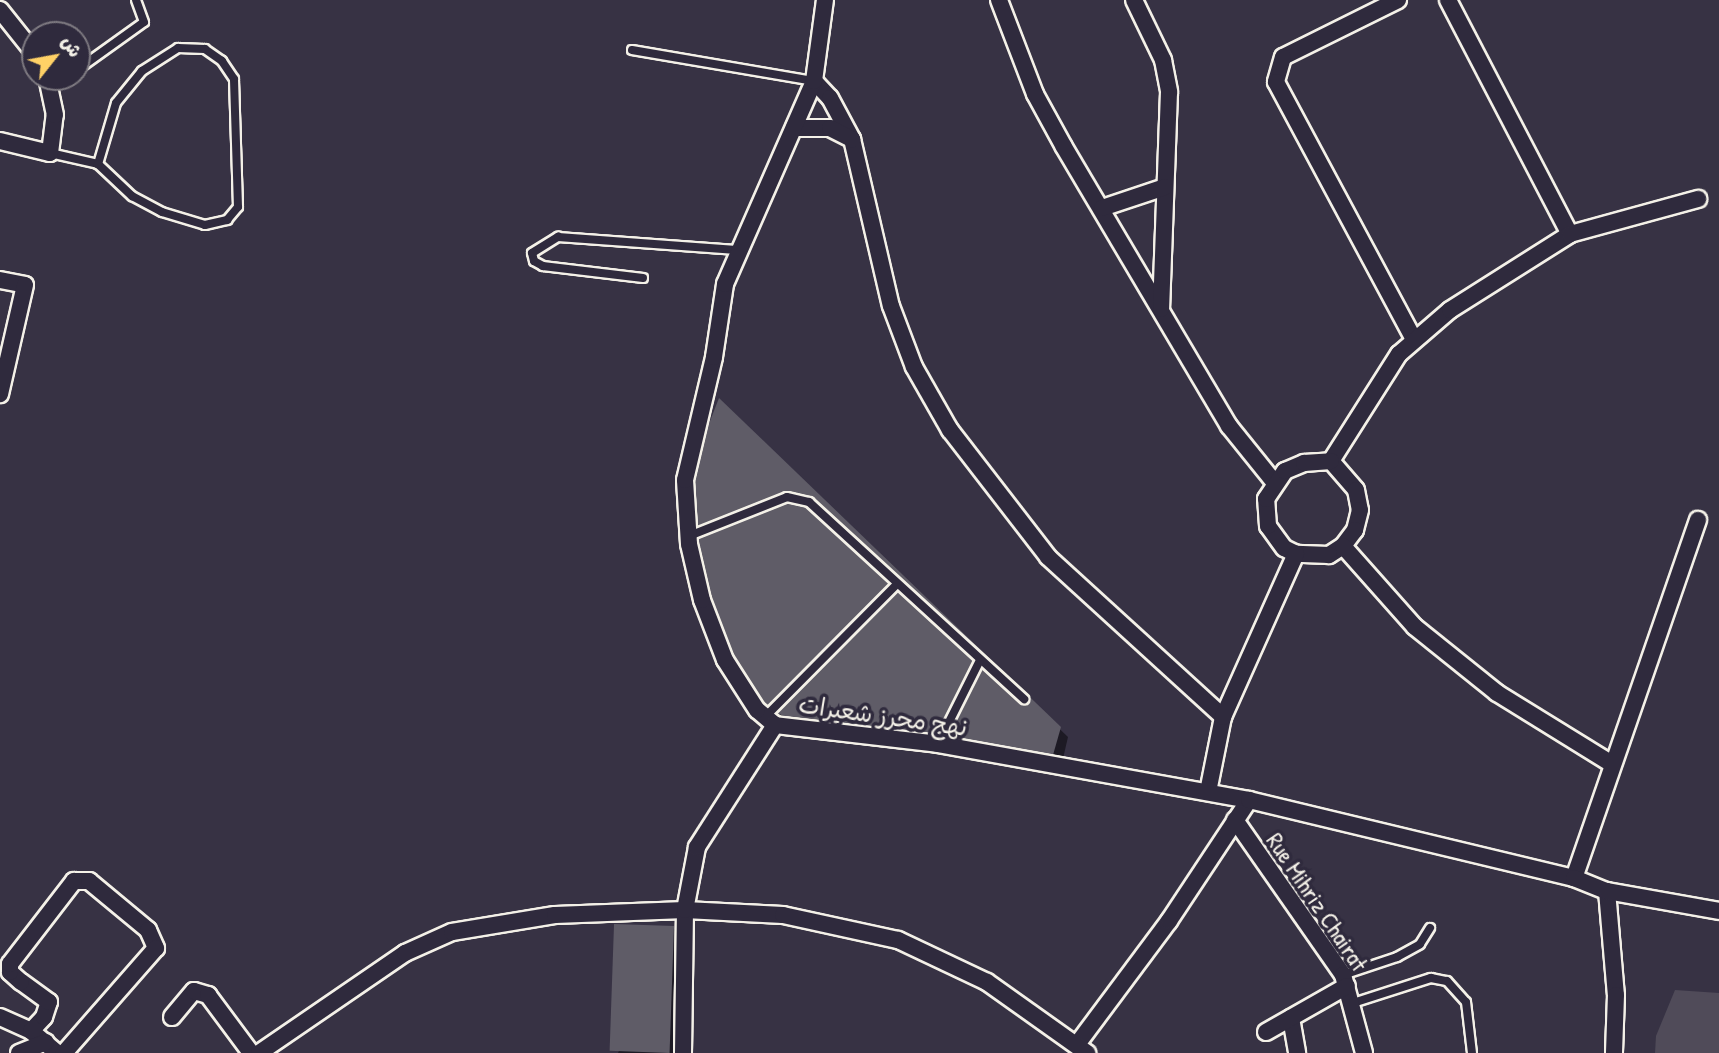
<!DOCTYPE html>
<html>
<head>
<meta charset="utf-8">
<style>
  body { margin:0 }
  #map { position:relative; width:1719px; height:1053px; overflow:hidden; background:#373244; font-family:"Patrick Hand","Playpen Sans Arabic",sans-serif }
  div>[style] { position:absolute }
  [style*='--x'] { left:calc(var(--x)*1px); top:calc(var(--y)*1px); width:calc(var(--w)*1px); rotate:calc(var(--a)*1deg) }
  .green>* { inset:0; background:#504b59 }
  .shadow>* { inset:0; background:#0007 }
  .building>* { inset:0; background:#5f5c67; transform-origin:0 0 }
  .roads { filter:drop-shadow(2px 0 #f4f1e8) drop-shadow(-2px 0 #f4f1e8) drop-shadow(0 2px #f4f1e8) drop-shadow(0 -2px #f4f1e8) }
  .service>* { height:8px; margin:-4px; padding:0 4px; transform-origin:4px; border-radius:4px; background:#2f2a3d }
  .minor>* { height:16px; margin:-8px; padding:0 8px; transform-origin:8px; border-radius:8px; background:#2f2a3d }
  span { translate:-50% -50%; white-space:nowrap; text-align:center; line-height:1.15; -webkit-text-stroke:7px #2f2a3d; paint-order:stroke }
  .street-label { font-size:24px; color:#f4f1e8 }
  .north { position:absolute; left:21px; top:21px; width:70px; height:70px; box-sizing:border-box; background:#2f2a3d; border:2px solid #7e7a81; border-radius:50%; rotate:59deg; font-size:19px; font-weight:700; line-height:28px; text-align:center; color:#f4f1e8 }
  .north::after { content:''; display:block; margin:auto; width:24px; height:32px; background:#ffd166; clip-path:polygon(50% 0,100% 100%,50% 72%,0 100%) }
</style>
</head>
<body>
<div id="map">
  <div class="green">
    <i style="clip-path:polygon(1675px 990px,1719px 993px,1719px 1053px,1655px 1053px,1656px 1036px)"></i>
  </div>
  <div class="shadow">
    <i style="clip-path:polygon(719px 401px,1068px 737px,1062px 763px,797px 726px,768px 711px,732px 657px)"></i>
    <i style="clip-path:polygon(673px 928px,690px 945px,687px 1053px,618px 1053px)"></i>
  </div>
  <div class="building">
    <i style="clip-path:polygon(719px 398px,1061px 727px,1053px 755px,787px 718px,758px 703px,731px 658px,709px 593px,687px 480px)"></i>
    <i style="left:674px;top:926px;width:127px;height:60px;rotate:92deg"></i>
  </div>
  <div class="roads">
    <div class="service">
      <i style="--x:632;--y:50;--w:185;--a:9.7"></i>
      <i style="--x:77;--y:70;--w:82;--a:-35.6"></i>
      <i style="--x:144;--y:22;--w:23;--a:-110"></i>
      <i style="--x:52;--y:88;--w:19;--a:-36"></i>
      <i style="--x:50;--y:153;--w:49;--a:12.9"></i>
      <i style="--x:98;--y:164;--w:47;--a:43.3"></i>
      <i style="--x:132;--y:196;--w:34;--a:28"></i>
      <i style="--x:162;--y:212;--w:45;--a:16.8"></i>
      <i style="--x:205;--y:225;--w:23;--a:-13"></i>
      <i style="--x:227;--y:220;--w:17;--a:-50"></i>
      <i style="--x:238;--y:207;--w:128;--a:-91.8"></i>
      <i style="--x:234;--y:79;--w:22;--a:-124"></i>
      <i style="--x:222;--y:61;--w:21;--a:-145"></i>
      <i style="--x:205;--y:49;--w:27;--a:-178"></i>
      <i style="--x:178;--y:48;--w:43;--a:147.4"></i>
      <i style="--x:142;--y:71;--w:41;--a:129.1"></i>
      <i style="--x:116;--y:103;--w:64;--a:106.4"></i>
      <i style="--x:643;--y:278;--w:101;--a:-173.2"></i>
      <i style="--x:543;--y:266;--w:10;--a:-151"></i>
      <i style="--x:534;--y:261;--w:8;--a:-104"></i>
      <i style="--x:532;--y:253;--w:31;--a:-32"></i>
      <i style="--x:558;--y:237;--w:179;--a:4.2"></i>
      <i style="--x:689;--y:536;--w:105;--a:-21.7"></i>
      <i style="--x:787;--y:497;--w:23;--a:13"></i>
      <i style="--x:809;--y:502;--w:292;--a:42.5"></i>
      <i style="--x:765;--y:717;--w:186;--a:-45.2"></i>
      <i style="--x:938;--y:744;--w:92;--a:-63.4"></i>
      <i style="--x:1343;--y:975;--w:57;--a:-18.4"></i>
      <i style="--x:1397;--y:957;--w:26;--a:-29"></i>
      <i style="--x:1420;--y:944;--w:19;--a:-58"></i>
      <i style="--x:1353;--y:1003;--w:82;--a:-17.8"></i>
      <i style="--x:1431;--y:978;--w:16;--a:11"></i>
      <i style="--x:1447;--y:981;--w:28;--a:48"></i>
      <i style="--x:1466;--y:1002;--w:51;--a:83.3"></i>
    </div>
    <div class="minor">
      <i style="--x:999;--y:0;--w:101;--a:69"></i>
      <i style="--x:1035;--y:94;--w:60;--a:61.3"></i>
      <i style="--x:1064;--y:147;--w:324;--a:59.4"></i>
      <i style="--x:1229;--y:426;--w:72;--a:51.2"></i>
      <i style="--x:1134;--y:0;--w:67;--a:64.2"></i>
      <i style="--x:1163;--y:60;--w:33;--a:79"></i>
      <i style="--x:1169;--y:92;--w:217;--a:92.1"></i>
      <i style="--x:1398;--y:0;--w:128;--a:153.6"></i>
      <i style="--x:1283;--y:57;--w:26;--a:106"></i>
      <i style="--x:1276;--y:82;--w:289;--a:61.8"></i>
      <i style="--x:1448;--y:0;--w:264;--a:62.5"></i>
      <i style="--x:0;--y:10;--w:56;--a:51.5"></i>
      <i style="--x:814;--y:81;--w:23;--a:47"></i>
      <i style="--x:830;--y:98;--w:47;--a:61.8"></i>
      <i style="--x:852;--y:139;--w:171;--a:76.9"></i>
      <i style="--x:891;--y:306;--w:65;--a:69.3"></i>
      <i style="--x:914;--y:367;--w:73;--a:60.3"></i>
      <i style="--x:950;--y:430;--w:160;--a:52.3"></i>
      <i style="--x:1048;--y:557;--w:237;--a:42.4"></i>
      <i style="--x:794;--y:128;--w:36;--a:0"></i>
      <i style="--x:830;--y:128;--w:25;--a:27"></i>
      <i style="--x:0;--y:141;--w:51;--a:13.5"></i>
      <i style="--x:50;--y:153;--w:38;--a:-83"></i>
      <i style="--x:55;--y:115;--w:39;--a:-102"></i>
      <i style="--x:1102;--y:208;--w:66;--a:-18.4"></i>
      <i style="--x:0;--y:280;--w:25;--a:11"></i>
      <i style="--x:25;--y:285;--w:112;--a:102.9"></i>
      <i style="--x:1331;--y:461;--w:127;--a:-57.6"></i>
      <i style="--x:1399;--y:354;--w:67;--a:-40.8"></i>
      <i style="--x:1450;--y:310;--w:142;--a:-32.3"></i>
      <i style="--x:1570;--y:234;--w:133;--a:-15.3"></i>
      <i style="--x:1331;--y:461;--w:38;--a:49"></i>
      <i style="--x:1356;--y:490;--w:20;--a:79"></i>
      <i style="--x:1360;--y:510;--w:21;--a:104"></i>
      <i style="--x:1355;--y:530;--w:20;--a:127"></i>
      <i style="--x:1343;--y:546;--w:17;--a:147"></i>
      <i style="--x:1329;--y:555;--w:33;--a:-178"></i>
      <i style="--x:1296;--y:554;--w:13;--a:-153"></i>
      <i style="--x:1284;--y:548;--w:27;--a:-126"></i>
      <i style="--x:1268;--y:526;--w:27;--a:-94"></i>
      <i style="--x:1266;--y:499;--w:34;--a:-56"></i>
      <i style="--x:1285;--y:471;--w:21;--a:-23"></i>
      <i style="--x:1304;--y:463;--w:27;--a:-4"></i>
      <i style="--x:1343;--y:546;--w:108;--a:48.4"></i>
      <i style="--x:1415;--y:627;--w:105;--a:38.8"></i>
      <i style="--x:1497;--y:693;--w:135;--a:31.7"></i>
      <i style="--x:775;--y:725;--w:23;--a:-140"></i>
      <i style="--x:757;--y:710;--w:59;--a:-122.6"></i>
      <i style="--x:725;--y:660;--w:64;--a:-111"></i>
      <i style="--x:702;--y:600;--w:57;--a:-103.1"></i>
      <i style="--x:689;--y:544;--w:64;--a:-93.6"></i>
      <i style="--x:685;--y:480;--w:126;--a:-76.7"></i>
      <i style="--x:714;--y:357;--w:74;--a:-81.4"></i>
      <i style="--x:725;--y:284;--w:222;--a:-66.3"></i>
      <i style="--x:814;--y:81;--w:82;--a:-82.3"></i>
      <i style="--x:1208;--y:792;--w:76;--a:-78.7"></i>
      <i style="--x:1223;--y:717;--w:179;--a:-65.9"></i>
      <i style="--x:1235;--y:820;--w:189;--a:55.1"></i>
      <i style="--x:1343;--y:975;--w:81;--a:74.9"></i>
      <i style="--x:1574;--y:878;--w:379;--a:-70.9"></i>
      <i style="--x:1607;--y:891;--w:104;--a:85.1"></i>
      <i style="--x:1616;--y:995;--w:58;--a:92"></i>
      <i style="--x:0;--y:1017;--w:34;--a:24"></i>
      <i style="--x:31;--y:1031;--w:34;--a:40"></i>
      <i style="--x:172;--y:1017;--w:34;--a:-50"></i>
      <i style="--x:194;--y:991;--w:15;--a:16"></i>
      <i style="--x:208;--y:995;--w:72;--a:53.4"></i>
      <i style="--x:1291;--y:1018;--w:36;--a:80"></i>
      <i style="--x:31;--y:1031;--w:19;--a:-47"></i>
      <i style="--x:44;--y:1017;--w:16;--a:-72"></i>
      <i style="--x:49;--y:1002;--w:34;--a:-144"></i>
      <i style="--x:21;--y:982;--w:15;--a:-138"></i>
      <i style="--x:10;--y:972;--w:8;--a:-90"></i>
      <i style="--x:10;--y:964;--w:105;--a:-52.4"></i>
      <i style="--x:74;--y:881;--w:15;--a:0"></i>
      <i style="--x:89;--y:881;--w:77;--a:39.7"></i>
      <i style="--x:148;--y:930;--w:20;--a:66"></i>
      <i style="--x:156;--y:948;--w:140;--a:131.2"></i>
      <i style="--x:1266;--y:1032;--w:93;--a:-29.6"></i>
      <i style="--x:1078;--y:1043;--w:152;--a:-53.3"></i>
      <i style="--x:1169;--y:921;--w:145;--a:-56.5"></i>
      <i style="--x:19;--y:1053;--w:29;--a:-22"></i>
      <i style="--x:259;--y:1053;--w:177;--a:-34.4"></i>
      <i style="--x:405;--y:953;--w:51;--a:-24.1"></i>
      <i style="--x:452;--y:932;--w:104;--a:-9.4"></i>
      <i style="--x:555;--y:915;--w:130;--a:-2.2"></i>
      <i style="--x:685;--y:910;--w:98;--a:2.9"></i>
      <i style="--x:783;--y:915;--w:118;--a:12.3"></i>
      <i style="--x:898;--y:940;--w:98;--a:25.3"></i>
      <i style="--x:987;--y:982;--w:123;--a:35.4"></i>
      <i style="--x:683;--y:1053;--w:143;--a:-89.2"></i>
      <i style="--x:685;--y:910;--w:64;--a:-79.2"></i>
      <i style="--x:697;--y:847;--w:145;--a:-57.4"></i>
      <i style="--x:775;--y:725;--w:164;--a:6.6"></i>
      <i style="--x:938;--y:744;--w:316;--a:10.2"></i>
      <i style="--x:1249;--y:800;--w:334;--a:13.5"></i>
      <i style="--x:1574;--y:878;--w:35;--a:22"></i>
      <i style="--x:1607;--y:891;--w:114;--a:10.1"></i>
    </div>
  </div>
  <div class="street-label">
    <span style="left:883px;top:716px;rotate:8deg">نهج محرز شعيرات</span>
    <span style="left:1317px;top:902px;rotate:56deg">Rue Mihriz Chairat</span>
  </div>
  <div class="north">ش</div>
</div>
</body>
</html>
